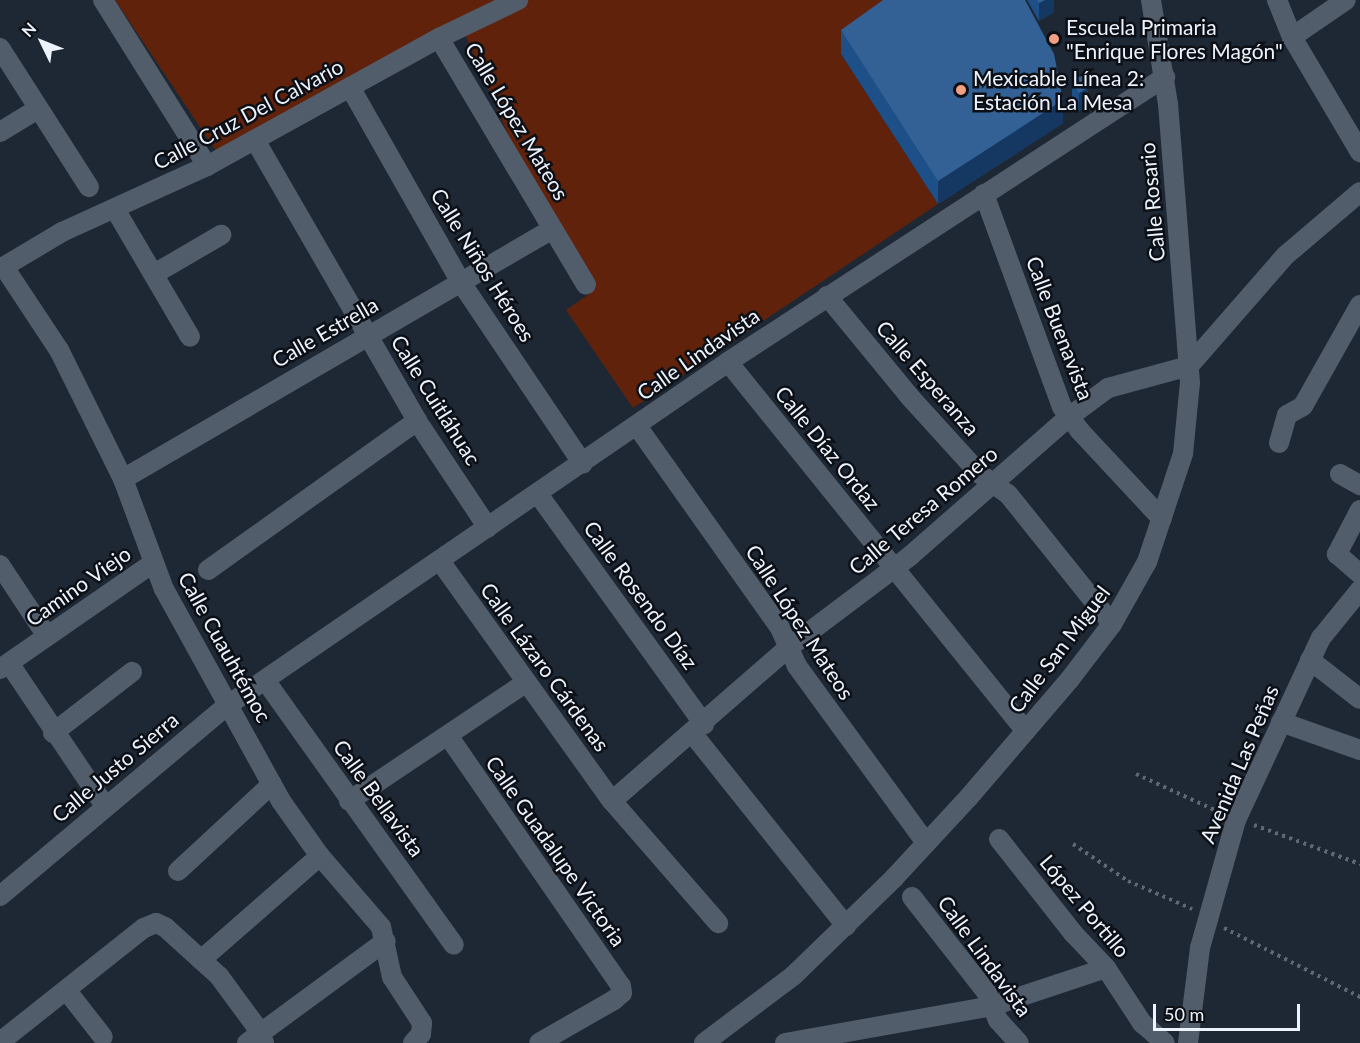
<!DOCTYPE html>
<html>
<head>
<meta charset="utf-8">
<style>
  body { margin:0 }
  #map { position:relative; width:1360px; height:1043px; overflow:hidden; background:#1e2835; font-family:Lato,sans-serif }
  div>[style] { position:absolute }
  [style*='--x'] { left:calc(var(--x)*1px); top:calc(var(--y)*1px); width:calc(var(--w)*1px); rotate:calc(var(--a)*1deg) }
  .green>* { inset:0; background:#60220b }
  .path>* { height:4px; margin-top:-2px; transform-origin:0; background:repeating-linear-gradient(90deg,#606874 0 3px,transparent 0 7.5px) }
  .street>* { height:20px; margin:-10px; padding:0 10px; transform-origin:10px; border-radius:10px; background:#525d6c }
  .wall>* { inset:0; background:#1d4f89 }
  .shaded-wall>* { inset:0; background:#143862 }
  .building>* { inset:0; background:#336195 }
  .dots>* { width:16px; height:16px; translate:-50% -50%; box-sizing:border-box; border:3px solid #0c1016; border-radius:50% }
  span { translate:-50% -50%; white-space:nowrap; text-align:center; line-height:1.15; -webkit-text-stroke:5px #0c1016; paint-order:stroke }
  .poi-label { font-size:21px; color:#edf3fc }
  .left { translate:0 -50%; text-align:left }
  .street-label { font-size:21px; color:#edf3fc }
  .north { position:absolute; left:12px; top:12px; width:60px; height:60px; -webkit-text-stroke:4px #0c1016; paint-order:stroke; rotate:313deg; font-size:16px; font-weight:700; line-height:24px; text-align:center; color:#edf3fc }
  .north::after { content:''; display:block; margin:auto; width:21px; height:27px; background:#edf3fc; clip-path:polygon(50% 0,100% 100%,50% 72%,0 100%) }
  .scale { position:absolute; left:1153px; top:1004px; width:147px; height:27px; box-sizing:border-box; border:3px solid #edf3fc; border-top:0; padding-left:8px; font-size:18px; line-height:21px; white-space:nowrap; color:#edf3fc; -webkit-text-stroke:4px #0c1016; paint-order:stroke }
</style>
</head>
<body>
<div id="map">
  <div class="green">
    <i style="clip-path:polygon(115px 0,915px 0,841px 54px,938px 204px,633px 408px,566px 310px,592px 292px,511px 141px,460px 23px,218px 154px)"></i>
  </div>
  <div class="path">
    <i style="--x:1136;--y:774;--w:91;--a:24.6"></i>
    <i style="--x:1254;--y:825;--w:113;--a:20.2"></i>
    <i style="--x:1073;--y:844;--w:66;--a:33.9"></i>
    <i style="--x:1128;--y:881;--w:70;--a:23.6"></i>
    <i style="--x:1224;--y:928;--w:153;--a:26.9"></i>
  </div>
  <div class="street">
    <i style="--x:103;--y:0;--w:196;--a:57.9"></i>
    <i style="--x:1277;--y:0;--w:40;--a:68"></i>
    <i style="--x:1292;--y:37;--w:134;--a:59.4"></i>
    <i style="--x:1292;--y:37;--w:65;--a:-34.4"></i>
    <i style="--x:439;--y:38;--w:287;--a:59.2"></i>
    <i style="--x:0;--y:48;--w:165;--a:57.4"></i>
    <i style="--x:350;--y:87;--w:223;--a:60.4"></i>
    <i style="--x:460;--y:281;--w:220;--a:56.1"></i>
    <i style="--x:0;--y:132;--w:42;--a:-31.4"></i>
    <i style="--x:255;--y:140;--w:324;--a:60"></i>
    <i style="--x:417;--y:421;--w:128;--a:56.4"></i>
    <i style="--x:984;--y:194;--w:227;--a:69.9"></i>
    <i style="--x:1062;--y:407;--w:30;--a:53"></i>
    <i style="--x:1080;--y:431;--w:120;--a:47"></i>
    <i style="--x:115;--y:209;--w:148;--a:59.6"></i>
    <i style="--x:4;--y:267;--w:100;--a:56.5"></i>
    <i style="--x:59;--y:350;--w:144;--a:63.6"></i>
    <i style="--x:123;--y:479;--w:117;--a:69.6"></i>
    <i style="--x:164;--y:589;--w:242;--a:61.1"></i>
    <i style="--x:281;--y:801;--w:67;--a:54.7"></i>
    <i style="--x:320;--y:856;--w:94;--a:49.3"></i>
    <i style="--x:381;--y:927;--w:51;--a:77.6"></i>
    <i style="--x:392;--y:977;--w:55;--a:56.9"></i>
    <i style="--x:422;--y:1023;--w:11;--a:95"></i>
    <i style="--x:421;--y:1034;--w:12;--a:132"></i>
    <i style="--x:0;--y:269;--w:72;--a:-30.8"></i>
    <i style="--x:62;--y:232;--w:159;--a:-24.5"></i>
    <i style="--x:207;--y:166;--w:265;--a:-28.9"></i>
    <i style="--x:439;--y:38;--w:88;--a:-25.7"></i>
    <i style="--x:154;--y:274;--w:78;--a:-30.2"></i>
    <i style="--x:827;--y:296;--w:129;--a:50.6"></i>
    <i style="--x:909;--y:396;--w:105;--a:47.7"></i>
    <i style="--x:980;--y:474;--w:34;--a:36"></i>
    <i style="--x:1008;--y:494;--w:166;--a:51.3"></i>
    <i style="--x:728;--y:362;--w:474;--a:51.1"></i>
    <i style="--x:637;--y:426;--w:247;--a:54.7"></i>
    <i style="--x:780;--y:628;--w:42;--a:65.9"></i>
    <i style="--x:797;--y:666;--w:219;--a:53.9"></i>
    <i style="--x:1279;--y:443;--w:29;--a:-74"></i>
    <i style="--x:1287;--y:415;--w:18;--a:-29"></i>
    <i style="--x:1303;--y:406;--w:116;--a:-60.6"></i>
    <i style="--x:1340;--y:474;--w:23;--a:29"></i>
    <i style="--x:123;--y:479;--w:497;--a:-30.2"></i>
    <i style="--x:538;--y:494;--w:284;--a:54.2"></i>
    <i style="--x:1360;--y:510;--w:50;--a:117.6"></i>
    <i style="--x:1337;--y:554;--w:30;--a:41"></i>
    <i style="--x:440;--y:561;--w:295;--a:54.4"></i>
    <i style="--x:612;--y:801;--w:162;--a:49"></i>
    <i style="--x:0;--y:565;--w:85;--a:56.5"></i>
    <i style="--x:208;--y:570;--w:257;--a:-35.5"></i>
    <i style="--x:1310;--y:660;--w:63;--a:38"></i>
    <i style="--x:9;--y:663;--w:172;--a:56.1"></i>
    <i style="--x:0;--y:669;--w:186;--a:-34.7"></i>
    <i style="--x:265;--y:680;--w:325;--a:54.5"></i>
    <i style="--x:1281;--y:722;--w:84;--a:19.5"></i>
    <i style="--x:53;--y:733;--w:100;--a:-37.7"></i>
    <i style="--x:692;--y:733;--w:247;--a:51.4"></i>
    <i style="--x:449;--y:737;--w:303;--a:55.4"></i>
    <i style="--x:621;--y:986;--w:7;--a:82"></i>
    <i style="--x:622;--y:993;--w:11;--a:139"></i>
    <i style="--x:614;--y:1000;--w:86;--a:150.2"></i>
    <i style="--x:349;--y:801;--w:212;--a:-33.8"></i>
    <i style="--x:612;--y:801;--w:233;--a:-41"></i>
    <i style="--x:788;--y:648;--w:153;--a:-37"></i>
    <i style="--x:910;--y:556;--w:211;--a:-41.2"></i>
    <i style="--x:1069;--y:417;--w:49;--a:-36.6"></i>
    <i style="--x:1108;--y:388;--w:84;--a:-15.2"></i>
    <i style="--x:1189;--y:366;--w:147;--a:-48.9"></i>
    <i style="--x:1286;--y:255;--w:97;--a:-40.4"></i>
    <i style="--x:999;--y:839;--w:120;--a:51.8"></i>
    <i style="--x:1073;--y:933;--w:48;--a:46.7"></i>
    <i style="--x:1106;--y:968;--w:66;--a:56.8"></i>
    <i style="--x:1142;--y:1023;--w:30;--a:41"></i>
    <i style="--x:178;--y:871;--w:128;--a:-42.8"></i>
    <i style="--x:0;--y:896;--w:297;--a:-40"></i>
    <i style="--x:228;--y:705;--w:606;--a:-34.45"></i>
    <i style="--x:728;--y:362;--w:522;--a:-33.11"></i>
    <i style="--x:912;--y:897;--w:122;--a:52"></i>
    <i style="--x:987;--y:993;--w:29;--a:68"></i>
    <i style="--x:998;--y:1020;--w:31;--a:48"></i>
    <i style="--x:201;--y:960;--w:158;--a:-41.2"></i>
    <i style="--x:67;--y:991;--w:58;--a:52"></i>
    <i style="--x:0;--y:1042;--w:184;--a:-38.4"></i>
    <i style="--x:144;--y:928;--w:13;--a:-23"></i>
    <i style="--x:156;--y:923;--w:10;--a:24"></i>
    <i style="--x:165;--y:927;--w:73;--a:42.2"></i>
    <i style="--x:219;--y:976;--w:61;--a:53.7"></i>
    <i style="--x:255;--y:1025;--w:20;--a:63"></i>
    <i style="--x:247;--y:1043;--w:172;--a:-36.3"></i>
    <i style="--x:704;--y:1043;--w:111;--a:-37"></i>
    <i style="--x:793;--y:976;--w:141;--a:-44.1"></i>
    <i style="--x:894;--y:878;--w:110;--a:-47.2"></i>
    <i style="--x:969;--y:797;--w:155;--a:-49.4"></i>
    <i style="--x:1070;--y:679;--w:69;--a:-52.6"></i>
    <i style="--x:1112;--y:624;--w:71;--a:-60.6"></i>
    <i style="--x:1147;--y:562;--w:114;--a:-71.6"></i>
    <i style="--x:1183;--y:454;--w:71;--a:-84.4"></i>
    <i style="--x:1190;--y:383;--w:280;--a:-94.5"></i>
    <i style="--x:1168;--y:104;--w:105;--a:-99.3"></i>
    <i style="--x:785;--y:1043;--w:210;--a:-10.1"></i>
    <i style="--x:992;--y:1006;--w:120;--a:-18.4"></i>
    <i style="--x:1188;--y:1043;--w:96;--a:-82.8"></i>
    <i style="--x:1200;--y:948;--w:133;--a:-74.3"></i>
    <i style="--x:1236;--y:820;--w:201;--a:-65"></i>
    <i style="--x:1321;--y:638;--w:62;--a:-50.9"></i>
  </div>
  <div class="wall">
    <i style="clip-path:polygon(1027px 0,1054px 0,1054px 12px,1039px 21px)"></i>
    <i style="clip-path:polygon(841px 30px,1063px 123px,938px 204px,841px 54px)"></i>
    <i style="clip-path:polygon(1072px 81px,1088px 90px,1086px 107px,1079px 111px,1072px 98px)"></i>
  </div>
  <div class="shaded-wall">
    <i style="clip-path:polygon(1045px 0,1054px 0,1054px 12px,1039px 21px,1039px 3px)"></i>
    <i style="clip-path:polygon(1088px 72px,1088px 90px,1086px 107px,1079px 111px,1079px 93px)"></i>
    <i style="clip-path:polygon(1063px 100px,1063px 123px,938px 204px,938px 181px)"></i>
  </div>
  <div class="building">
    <i style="clip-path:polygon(883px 0,1025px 0,1054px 54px,1063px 100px,938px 181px,841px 30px)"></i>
    <i style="clip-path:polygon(1037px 0,1045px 0,1039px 3px)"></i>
    <i style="clip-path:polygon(1088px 72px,1086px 89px,1079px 93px,1072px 81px)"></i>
  </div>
  <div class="dots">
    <i style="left:1054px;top:39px;background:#f39f84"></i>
    <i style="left:961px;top:90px;background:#f39f84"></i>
  </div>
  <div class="poi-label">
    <span class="left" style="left:1066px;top:39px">Escuela Primaria<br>"Enrique Flores Magón"</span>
    <span class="left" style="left:973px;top:90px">Mexicable Línea 2:<br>Estación La Mesa</span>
  </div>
  <div class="street-label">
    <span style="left:248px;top:114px;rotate:-28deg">Calle Cruz Del Calvario</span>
    <span style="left:517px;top:121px;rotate:59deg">Calle López Mateos</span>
    <span style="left:1152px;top:202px;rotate:-95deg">Calle Rosario</span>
    <span style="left:483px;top:265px;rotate:58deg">Calle Niños Héroes</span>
    <span style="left:1060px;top:328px;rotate:69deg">Calle Buenavista</span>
    <span style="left:325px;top:332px;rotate:-30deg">Calle Estrella</span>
    <span style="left:698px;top:354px;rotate:-35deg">Calle Lindavista</span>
    <span style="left:928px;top:378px;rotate:49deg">Calle Esperanza</span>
    <span style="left:436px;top:400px;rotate:58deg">Calle Cuitláhuac</span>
    <span style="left:828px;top:448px;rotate:51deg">Calle Díaz Ordaz</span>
    <span style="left:923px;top:510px;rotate:-40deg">Calle Teresa Romero</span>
    <span style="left:78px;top:586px;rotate:-35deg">Camino Viejo</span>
    <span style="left:641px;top:595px;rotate:54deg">Calle Rosendo Díaz</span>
    <span style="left:800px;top:622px;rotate:57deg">Calle López Mateos</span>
    <span style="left:225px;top:647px;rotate:61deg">Calle Cuauhtémoc</span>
    <span style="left:1059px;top:649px;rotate:-53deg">Calle San Miguel</span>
    <span style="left:545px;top:667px;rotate:54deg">Calle Lázaro Cárdenas</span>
    <span style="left:1239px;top:764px;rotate:-67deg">Avenida Las Peñas</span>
    <span style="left:115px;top:767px;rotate:-40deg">Calle Justo Sierra</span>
    <span style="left:379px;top:798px;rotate:54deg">Calle Bellavista</span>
    <span style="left:556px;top:851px;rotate:55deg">Calle Guadalupe Victoria</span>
    <span style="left:1085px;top:906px;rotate:50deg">López Portillo</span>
    <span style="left:985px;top:956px;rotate:54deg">Calle Lindavista</span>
  </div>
  <div class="north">N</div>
  <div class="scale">50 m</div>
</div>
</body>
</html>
